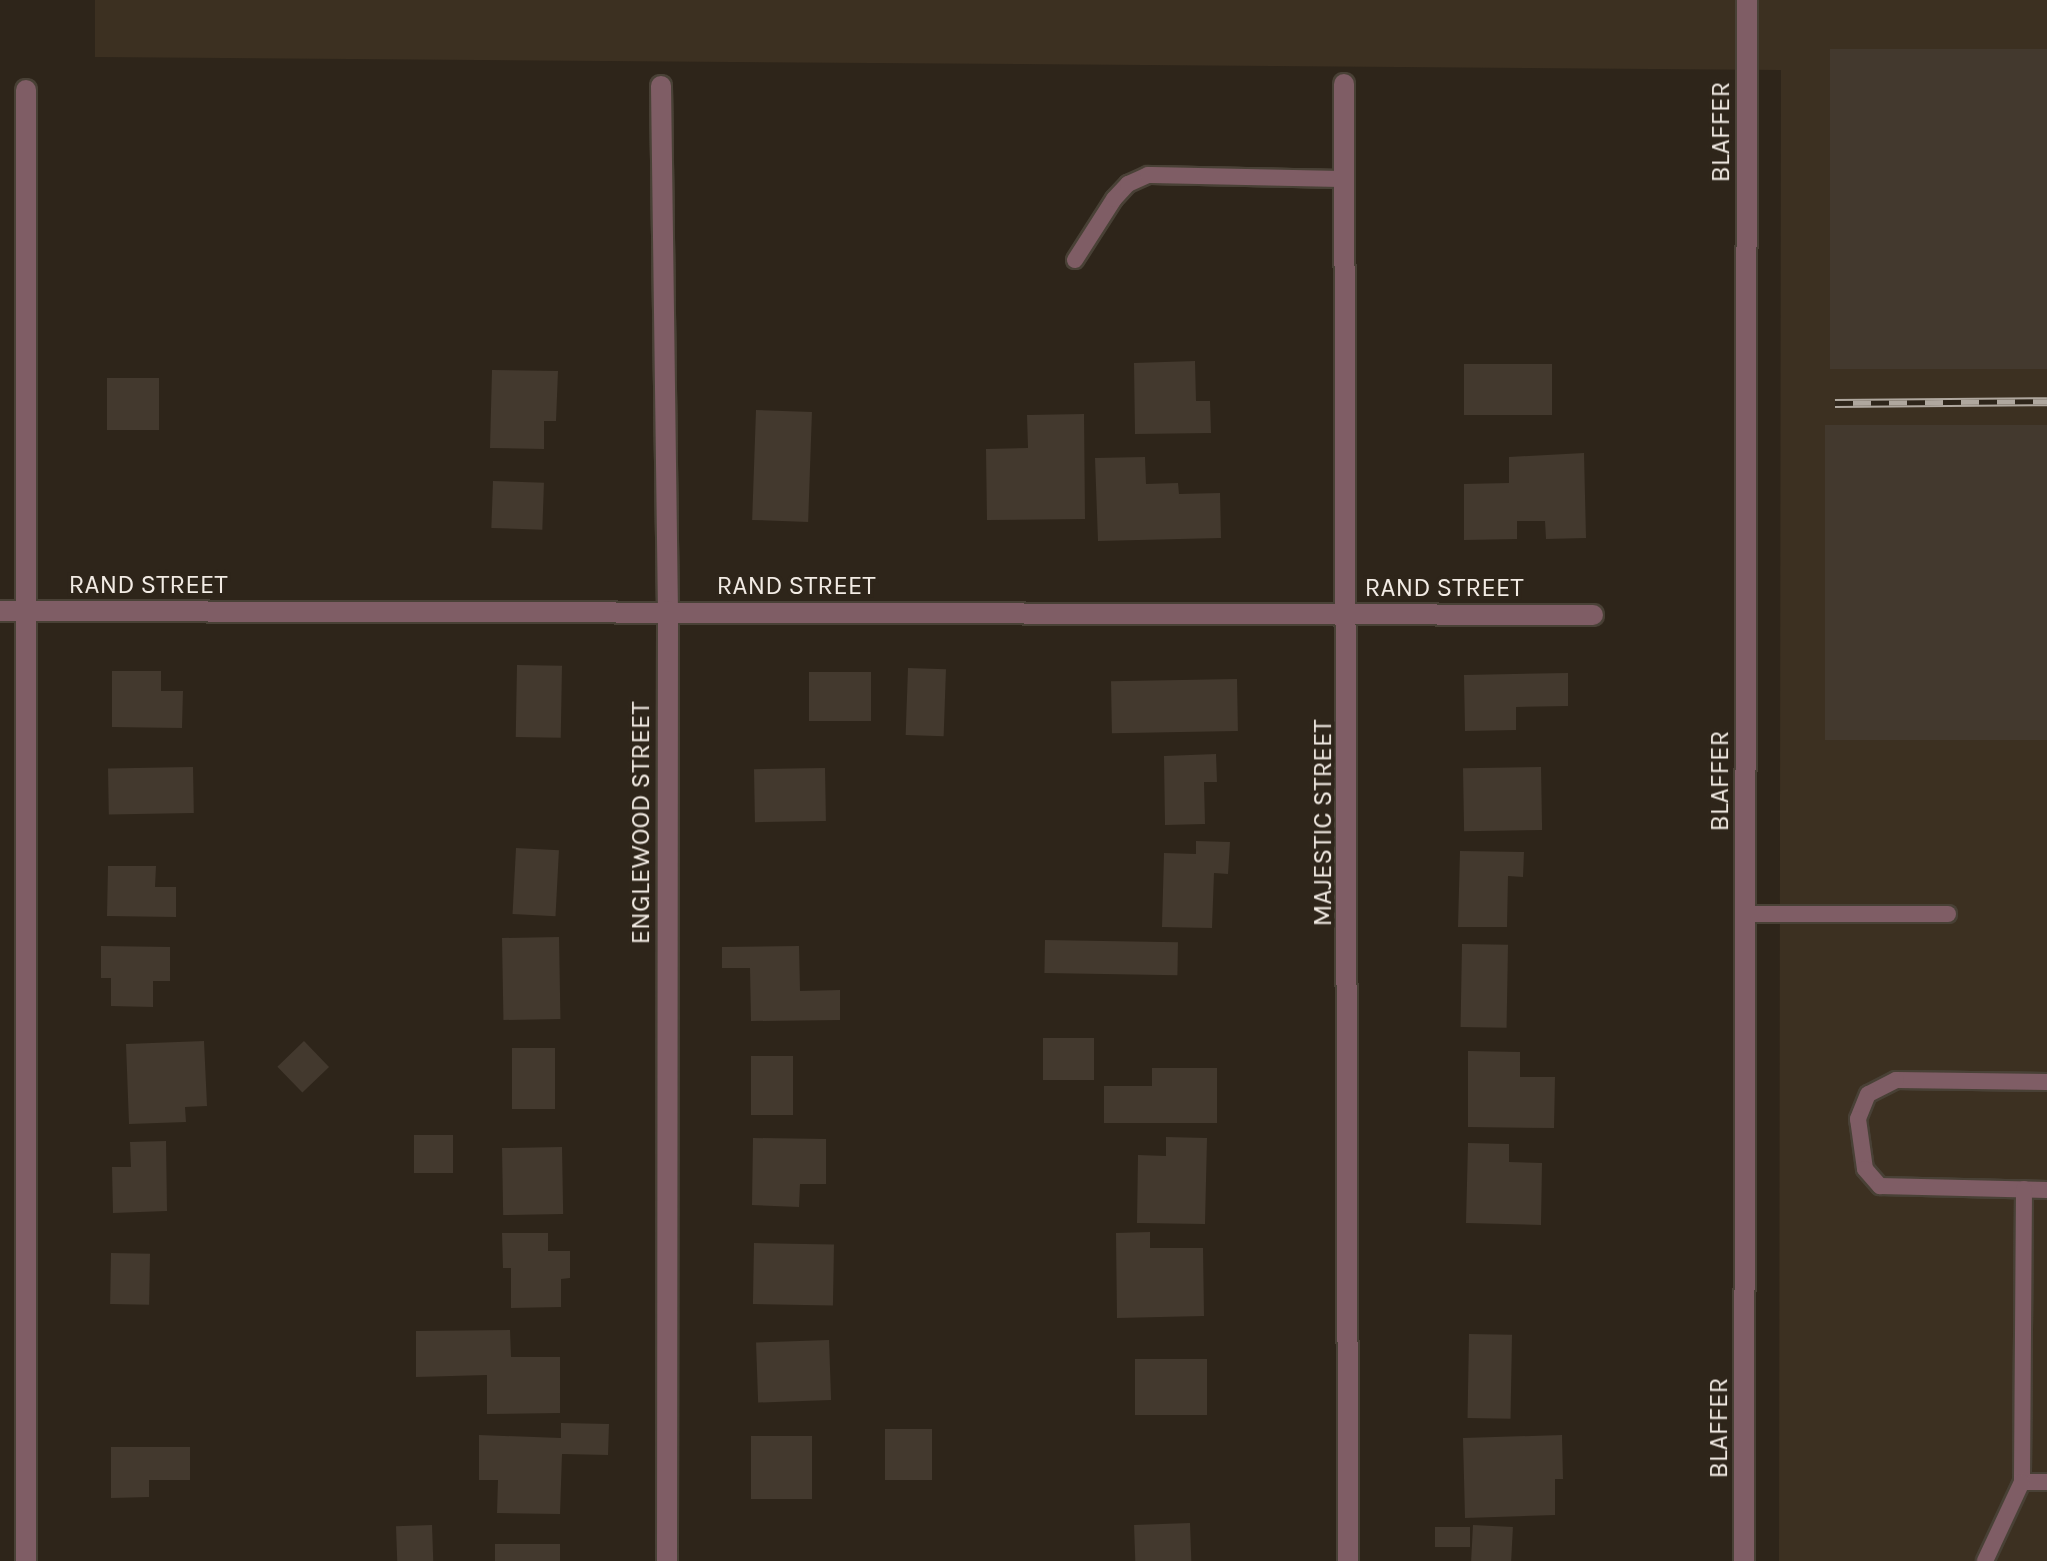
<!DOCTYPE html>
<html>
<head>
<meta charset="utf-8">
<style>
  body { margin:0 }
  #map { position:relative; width:2047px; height:1561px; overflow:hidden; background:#2e251a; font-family:Karla,sans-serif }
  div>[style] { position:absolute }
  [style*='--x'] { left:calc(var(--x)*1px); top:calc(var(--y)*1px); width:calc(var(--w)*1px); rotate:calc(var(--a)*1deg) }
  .industrial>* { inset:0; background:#3c3021 }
  .building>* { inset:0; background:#43392e; transform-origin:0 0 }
  .roads { filter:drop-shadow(2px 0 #494136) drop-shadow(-2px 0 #494136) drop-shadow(0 2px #494136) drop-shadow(0 -2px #494136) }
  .service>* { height:16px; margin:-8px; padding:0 8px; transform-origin:8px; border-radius:8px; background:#7f5d65 }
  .minor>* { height:20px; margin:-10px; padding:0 10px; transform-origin:10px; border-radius:10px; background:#7f5d65 }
  .tertiary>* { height:20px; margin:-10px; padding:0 10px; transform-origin:10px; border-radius:10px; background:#7f5d65 }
  .rail>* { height:9px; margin-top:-4.5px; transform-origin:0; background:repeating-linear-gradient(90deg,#2e251a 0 18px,#afa79e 0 36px); box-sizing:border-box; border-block:2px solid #afa79e }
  span { translate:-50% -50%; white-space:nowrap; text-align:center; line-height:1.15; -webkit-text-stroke:7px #2e251a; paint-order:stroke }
  .street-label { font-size:26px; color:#f2ebe4 }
</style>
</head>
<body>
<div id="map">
  <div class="industrial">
    <i style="clip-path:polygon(95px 0,2047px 0,2047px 1561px,1779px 1561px,1781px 70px,95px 57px)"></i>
  </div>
  <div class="building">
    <i style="left:1830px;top:49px;width:217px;height:320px"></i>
    <i style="clip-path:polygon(1195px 361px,1196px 401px,1210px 401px,1211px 433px,1135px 434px,1134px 363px)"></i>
    <i style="left:1464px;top:364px;width:88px;height:51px"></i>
    <i style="clip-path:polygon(492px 370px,558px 371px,556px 421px,544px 421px,544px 449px,490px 448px)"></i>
    <i style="left:107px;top:378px;width:52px;height:52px"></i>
    <i style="left:756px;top:410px;width:56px;height:110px;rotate:2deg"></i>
    <i style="clip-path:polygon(1084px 414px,1085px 519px,987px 520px,986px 449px,1028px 448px,1027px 415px)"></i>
    <i style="left:1825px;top:425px;width:222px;height:315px"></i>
    <i style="clip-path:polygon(1584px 453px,1586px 538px,1546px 539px,1545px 521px,1517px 521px,1517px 539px,1464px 540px,1464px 484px,1509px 483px,1509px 457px)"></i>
    <i style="clip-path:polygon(1145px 457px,1146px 484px,1178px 483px,1179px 494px,1220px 493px,1221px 538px,1098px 541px,1095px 458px)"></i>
    <i style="left:493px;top:481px;width:51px;height:47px;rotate:2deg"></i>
    <i style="left:517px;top:665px;width:45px;height:72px;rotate:1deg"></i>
    <i style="left:908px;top:668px;width:38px;height:67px;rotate:2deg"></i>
    <i style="clip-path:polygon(112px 671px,161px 671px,161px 691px,183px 691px,182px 728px,112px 727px)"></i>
    <i style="left:871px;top:672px;width:49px;height:62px;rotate:90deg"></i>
    <i style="clip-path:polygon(1568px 673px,1568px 706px,1516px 707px,1516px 730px,1465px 731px,1464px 675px)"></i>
    <i style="left:1237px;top:679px;width:52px;height:126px;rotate:89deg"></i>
    <i style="clip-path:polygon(1216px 754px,1217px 782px,1204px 782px,1205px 824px,1165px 825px,1164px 756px)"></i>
    <i style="left:193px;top:767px;width:46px;height:85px;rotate:89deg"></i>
    <i style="left:1541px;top:767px;width:63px;height:78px;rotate:89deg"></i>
    <i style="left:825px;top:768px;width:53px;height:71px;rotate:89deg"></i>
    <i style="clip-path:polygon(1196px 841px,1230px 842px,1228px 874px,1214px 873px,1212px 928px,1162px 927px,1164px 853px,1196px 854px)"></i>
    <i style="left:516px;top:848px;width:43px;height:66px;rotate:3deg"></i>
    <i style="clip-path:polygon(1460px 851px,1524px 852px,1523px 877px,1508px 876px,1507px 927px,1458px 927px)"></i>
    <i style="clip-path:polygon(108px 866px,156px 866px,155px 887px,176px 887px,176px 917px,107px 916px)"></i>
    <i style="left:559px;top:937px;width:82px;height:57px;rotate:89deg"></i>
    <i style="left:1045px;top:940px;width:133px;height:33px;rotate:1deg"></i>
    <i style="left:1462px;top:944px;width:46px;height:83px;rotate:1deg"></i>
    <i style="clip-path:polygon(101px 946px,170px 947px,170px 981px,153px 981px,153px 1007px,111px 1006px,111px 978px,101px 978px)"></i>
    <i style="clip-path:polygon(799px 946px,800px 991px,840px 990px,840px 1020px,751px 1021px,750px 968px,722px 968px,722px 947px)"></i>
    <i style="left:1094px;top:1038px;width:42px;height:51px;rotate:90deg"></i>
    <i style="clip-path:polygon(204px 1041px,207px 1106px,185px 1107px,186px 1122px,129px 1124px,126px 1044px)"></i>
    <i style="left:304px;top:1041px;width:36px;height:37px;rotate:46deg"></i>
    <i style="left:555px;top:1048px;width:61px;height:43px;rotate:90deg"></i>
    <i style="clip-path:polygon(1468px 1051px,1520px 1052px,1520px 1077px,1555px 1077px,1554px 1128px,1468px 1127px)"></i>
    <i style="left:751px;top:1056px;width:42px;height:59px"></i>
    <i style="clip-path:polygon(1152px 1068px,1217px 1068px,1217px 1123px,1104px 1123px,1104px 1086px,1152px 1086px)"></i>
    <i style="left:453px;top:1135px;width:38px;height:39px;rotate:90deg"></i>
    <i style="clip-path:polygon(1166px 1137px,1207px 1138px,1205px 1224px,1137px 1223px,1138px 1155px,1166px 1156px)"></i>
    <i style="clip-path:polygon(753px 1138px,826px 1139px,826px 1184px,800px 1184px,799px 1207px,752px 1205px)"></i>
    <i style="clip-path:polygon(166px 1141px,167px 1211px,113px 1213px,112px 1167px,131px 1167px,130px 1142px)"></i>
    <i style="clip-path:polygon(1468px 1143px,1509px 1144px,1509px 1162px,1542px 1163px,1541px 1225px,1466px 1223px)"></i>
    <i style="left:562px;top:1147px;width:67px;height:60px;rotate:89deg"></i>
    <i style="clip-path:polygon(1150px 1232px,1150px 1248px,1203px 1248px,1204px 1316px,1117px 1318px,1116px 1233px)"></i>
    <i style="clip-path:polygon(502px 1233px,548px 1233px,548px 1251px,570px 1251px,570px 1278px,561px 1279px,561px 1307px,511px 1308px,511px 1268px,503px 1268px)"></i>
    <i style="left:754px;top:1243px;width:80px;height:61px;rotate:1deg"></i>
    <i style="left:111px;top:1253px;width:39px;height:51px;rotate:1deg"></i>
    <i style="clip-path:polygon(510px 1330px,511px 1357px,560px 1357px,560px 1413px,487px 1414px,487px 1375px,416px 1377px,416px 1331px)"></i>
    <i style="left:1469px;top:1334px;width:43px;height:84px;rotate:1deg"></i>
    <i style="left:829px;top:1340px;width:60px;height:73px;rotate:88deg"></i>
    <i style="left:1207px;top:1359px;width:56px;height:72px;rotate:90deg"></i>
    <i style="clip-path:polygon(561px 1423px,609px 1424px,608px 1455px,562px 1454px,560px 1514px,497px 1513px,498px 1480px,479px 1480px,479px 1435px,561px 1438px)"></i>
    <i style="left:932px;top:1429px;width:51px;height:47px;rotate:90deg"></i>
    <i style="clip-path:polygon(1562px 1435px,1563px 1479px,1555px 1479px,1555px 1515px,1465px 1518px,1463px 1438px)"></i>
    <i style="left:751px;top:1436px;width:61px;height:63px"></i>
    <i style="clip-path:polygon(111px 1447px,190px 1447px,190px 1480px,149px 1480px,149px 1497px,111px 1498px)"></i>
    <i style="left:1190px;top:1523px;width:38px;height:56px;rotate:88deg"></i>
    <i style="left:432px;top:1525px;width:36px;height:36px;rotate:88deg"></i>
    <i style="left:1473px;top:1525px;width:40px;height:36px;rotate:3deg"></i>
    <i style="left:1435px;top:1527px;width:35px;height:20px"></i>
    <i style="left:495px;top:1544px;width:65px;height:17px"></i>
  </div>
  <div class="roads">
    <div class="service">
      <i style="--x:1075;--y:260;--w:72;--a:-57.4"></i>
      <i style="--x:1114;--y:199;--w:21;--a:-47"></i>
      <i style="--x:1128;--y:184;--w:22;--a:-24"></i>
      <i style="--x:1148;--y:175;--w:196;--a:1.2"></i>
      <i style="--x:1746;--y:914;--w:202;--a:0"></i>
      <i style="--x:2047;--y:1082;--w:151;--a:-179.2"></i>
      <i style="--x:1896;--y:1080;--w:31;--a:153"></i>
      <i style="--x:1868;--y:1094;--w:27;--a:112"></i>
      <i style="--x:1858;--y:1119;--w:50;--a:82"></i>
      <i style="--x:1865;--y:1169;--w:23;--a:49"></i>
      <i style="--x:1880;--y:1186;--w:167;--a:1.4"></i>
      <i style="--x:2024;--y:1189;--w:293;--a:90.4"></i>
      <i style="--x:2022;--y:1482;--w:25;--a:0"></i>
      <i style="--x:1985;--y:1561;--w:87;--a:-64.9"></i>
    </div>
    <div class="minor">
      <i style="--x:1344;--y:84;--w:1477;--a:89.84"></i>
      <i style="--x:661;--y:86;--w:525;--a:89.24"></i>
      <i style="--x:668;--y:611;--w:950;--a:90.06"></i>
      <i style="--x:26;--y:90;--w:1471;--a:90"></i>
    </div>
    <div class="tertiary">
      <i style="--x:0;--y:611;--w:1593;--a:0.14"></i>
      <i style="--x:1744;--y:1561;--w:1561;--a:-89.89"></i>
    </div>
  </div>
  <div class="rail">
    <i style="--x:1835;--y:403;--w:212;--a:-0.5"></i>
  </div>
  <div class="street-label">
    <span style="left:1721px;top:132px;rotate:-90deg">BLAFFER</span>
    <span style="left:148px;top:585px">RAND STREET</span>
    <span style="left:796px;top:586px">RAND STREET</span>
    <span style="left:1444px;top:588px">RAND STREET</span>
    <span style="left:1720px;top:781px;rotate:-90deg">BLAFFER</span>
    <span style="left:641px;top:823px;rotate:-90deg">ENGLEWOOD STREET</span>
    <span style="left:1323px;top:823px;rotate:-90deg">MAJESTIC STREET</span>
    <span style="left:1719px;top:1428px;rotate:-90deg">BLAFFER</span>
  </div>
</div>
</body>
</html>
